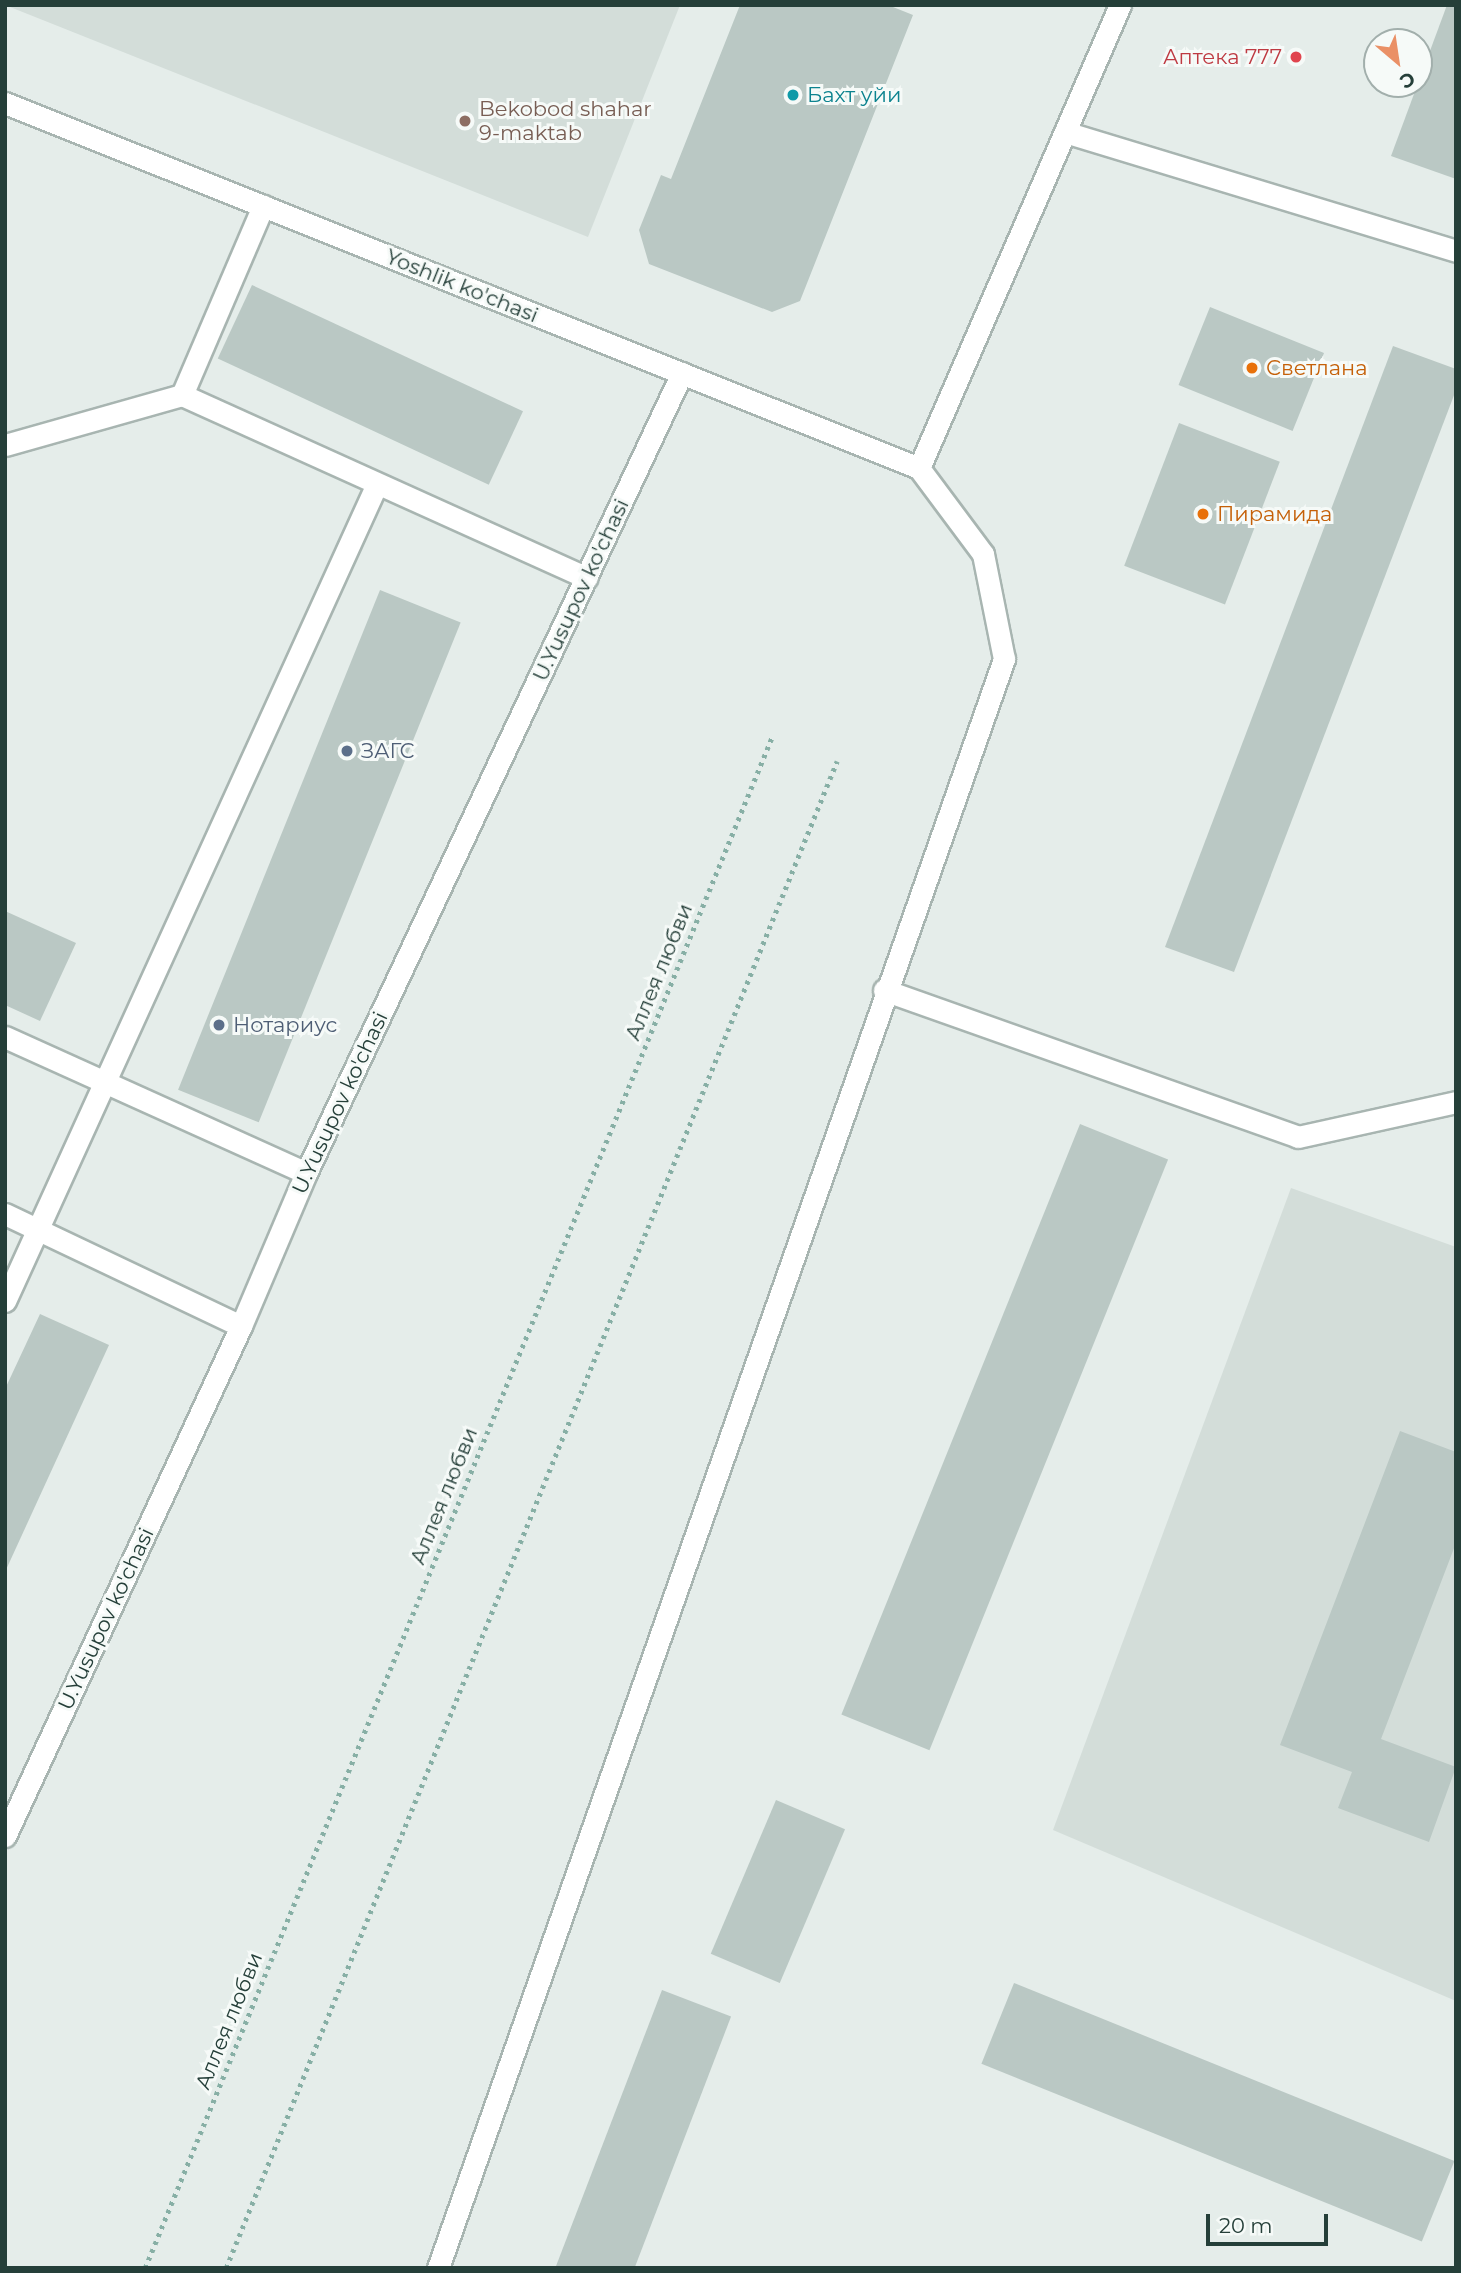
<!DOCTYPE html>
<html>
<head>
<meta charset="utf-8">
<style>
  body { margin:0 }
  #map { position:relative; width:1461px; height:2273px; overflow:hidden; background:#e5edea; font-family:Montserrat,sans-serif }
  div>[style] { position:absolute }
  [style*='--x'] { left:calc(var(--x)*1px); top:calc(var(--y)*1px); width:calc(var(--w)*1px); rotate:calc(var(--a)*1deg) }
  .built>* { inset:0; background:#d3ddd9 }
  .building>* { inset:0; background:#bac8c4; transform-origin:0 0 }
  .path>* { height:4.5px; margin-top:-2.25px; transform-origin:0; background:repeating-linear-gradient(90deg,#87afa5 0 3.5px,transparent 0 8.5px) }
  .roads { filter:drop-shadow(2px 0 #a8b5b1) drop-shadow(-2px 0 #a8b5b1) drop-shadow(0 2px #a8b5b1) drop-shadow(0 -2px #a8b5b1) }
  .lane>* { height:21px; margin:-10.5px; padding:0 10.5px; transform-origin:10.5px; border-radius:10.5px; background:#fff }
  .street>* { height:21px; margin:-10.5px; padding:0 10.5px; transform-origin:10.5px; border-radius:10.5px; background:#fff }
  .secondary>* { height:21px; margin:-10.5px; padding:0 10.5px; transform-origin:10.5px; border-radius:10.5px; background:#fff }
  .dots>* { width:19px; height:19px; translate:-50% -50%; box-sizing:border-box; border:4px solid #f6faf8; border-radius:50% }
  span { translate:-50% -50%; white-space:nowrap; text-align:center; line-height:1.15; -webkit-text-stroke:6px #f6faf8; paint-order:stroke }
  .health-label { font-size:21px; color:#be3a42 }
  .right { translate:-100% -50%; text-align:right }
  .culture-label { font-size:21px; color:#0d838f }
  .left { translate:0 -50%; text-align:left }
  .education-label { font-size:21px; color:#785e54 }
  .street-label { font-size:21px; color:#253f39 }
  .food-label { font-size:21px; color:#c56008 }
  .service-label { font-size:21px; color:#4e5e75 }
  .frame { position:absolute; inset:0; border:7px solid #253f39; pointer-events:none }
  .north { position:absolute; left:1363px; top:28px; width:70px; height:70px; box-sizing:border-box; background:#f6faf8; border:2px solid #a2afac; border-radius:50%; rotate:151deg; font-size:19px; font-weight:700; line-height:28px; text-align:center; color:#253f39 }
  .north::after { content:''; display:block; margin:auto; width:24px; height:32px; background:#ea9066; clip-path:polygon(50% 0,100% 100%,50% 72%,0 100%) }
  .scale { position:absolute; left:1206px; top:2214px; width:122px; height:32px; box-sizing:border-box; border:4px solid #253f39; border-top:0; padding-left:9px; font-size:21px; line-height:24px; white-space:nowrap; color:#253f39; -webkit-text-stroke:5px #f6faf8; paint-order:stroke }
</style>
</head>
<body>
<div id="map">
  <div class="built">
    <i style="clip-path:polygon(5px 5px,680px 5px,588px 237px)"></i>
    <i style="clip-path:polygon(1291px 1188px,1456px 1247px,1456px 2001px,1053px 1830px)"></i>
  </div>
  <div class="building">
    <i style="clip-path:polygon(740px 5px,888px 5px,913px 15px,800px 301px,772px 312px,649px 264px,639px 230px,661px 175px,671px 179px)"></i>
    <i style="clip-path:polygon(1447px 5px,1456px 5px,1456px 179px,1391px 156px)"></i>
    <i style="left:252px;top:285px;width:299px;height:81px;rotate:25deg"></i>
    <i style="left:1210px;top:307px;width:123px;height:84px;rotate:22deg"></i>
    <i style="clip-path:polygon(1393px 346px,1456px 369px,1456px 390px,1234px 972px,1165px 947px)"></i>
    <i style="left:1179px;top:423px;width:108px;height:153px;rotate:21deg"></i>
    <i style="left:380px;top:590px;width:87px;height:539px;rotate:22deg"></i>
    <i style="clip-path:polygon(5px 911px,76px 943px,40px 1021px,5px 1005px)"></i>
    <i style="left:1080px;top:1124px;width:95px;height:637px;rotate:22deg"></i>
    <i style="clip-path:polygon(40px 1314px,109px 1345px,5px 1572px,5px 1389px)"></i>
    <i style="clip-path:polygon(1400px 1431px,1456px 1452px,1456px 1543px,1381px 1739px,1456px 1767px,1429px 1842px,1338px 1808px,1352px 1772px,1280px 1745px)"></i>
    <i style="left:776px;top:1800px;width:75px;height:167px;rotate:23deg"></i>
    <i style="left:1014px;top:1983px;width:475px;height:87px;rotate:22deg"></i>
    <i style="left:662px;top:1990px;width:74px;height:297px;rotate:21deg"></i>
  </div>
  <div class="path">
    <i style="--x:145;--y:2268;--w:1654;--a:-67.73"></i>
    <i style="--x:226;--y:2268;--w:1626;--a:-67.93"></i>
  </div>
  <div class="roads">
    <div class="lane">
      <i style="--x:1065;--y:132;--w:409;--a:16.9"></i>
      <i style="--x:182;--y:395;--w:444;--a:24.3"></i>
      <i style="--x:5;--y:445;--w:184;--a:-15.8"></i>
      <i style="--x:182;--y:395;--w:206;--a:-66.8"></i>
      <i style="--x:884;--y:990;--w:439;--a:19.5"></i>
      <i style="--x:1298;--y:1137;--w:162;--a:-12.5"></i>
      <i style="--x:5;--y:1037;--w:330;--a:24.3"></i>
      <i style="--x:5;--y:1214;--w:261;--a:25.4"></i>
      <i style="--x:5;--y:1301;--w:898;--a:-65.52"></i>
    </div>
    <div class="street">
      <i style="--x:5;--y:1836;--w:562;--a:-65.17"></i>
      <i style="--x:241;--y:1326;--w:166;--a:-67"></i>
      <i style="--x:306;--y:1173;--w:884;--a:-64.83"></i>
      <i style="--x:438;--y:2268;--w:1706;--a:-70.62"></i>
      <i style="--x:1004;--y:659;--w:107;--a:-101.3"></i>
      <i style="--x:983;--y:554;--w:107;--a:-126.7"></i>
    </div>
    <div class="secondary">
      <i style="--x:5;--y:103;--w:984;--a:21.77"></i>
      <i style="--x:919;--y:468;--w:505;--a:-66.53"></i>
    </div>
  </div>
  <div class="dots">
    <i style="left:1296px;top:57px;background:#e0444e"></i>
    <i style="left:793px;top:95px;background:#0f9aa8"></i>
    <i style="left:465px;top:121px;background:#8d6e63"></i>
    <i style="left:1252px;top:368px;background:#e8710a"></i>
    <i style="left:1203px;top:514px;background:#e8710a"></i>
    <i style="left:347px;top:751px;background:#5c6f8a"></i>
    <i style="left:219px;top:1025px;background:#5c6f8a"></i>
  </div>
  <div class="health-label">
    <span class="right" style="left:1282px;top:57px">Аптека 777</span>
  </div>
  <div class="culture-label">
    <span class="left" style="left:807px;top:95px">Бахт уйи</span>
  </div>
  <div class="education-label">
    <span class="left" style="left:479px;top:121px">Bekobod shahar<br>9-maktab</span>
  </div>
  <div class="street-label">
    <span style="left:462px;top:286px;rotate:22deg">Yoshlik ko'chasi</span>
    <span style="left:581px;top:590px;rotate:-65deg">U.Yusupov ko'chasi</span>
    <span style="left:659px;top:972px;rotate:-68deg">Аллея любви</span>
    <span style="left:340px;top:1103px;rotate:-65deg">U.Yusupov ko'chasi</span>
    <span style="left:444px;top:1496px;rotate:-68deg">Аллея любви</span>
    <span style="left:106px;top:1619px;rotate:-65deg">U.Yusupov ko'chasi</span>
    <span style="left:229px;top:2021px;rotate:-68deg">Аллея любви</span>
  </div>
  <div class="food-label">
    <span class="left" style="left:1266px;top:368px">Светлана</span>
    <span class="left" style="left:1217px;top:514px">Пирамида</span>
  </div>
  <div class="service-label">
    <span class="left" style="left:361px;top:751px">ЗАГС</span>
    <span class="left" style="left:233px;top:1025px">Нотариус</span>
  </div>
  <div class="frame"></div>
  <div class="north">С</div>
  <div class="scale">20 m</div>
</div>
</body>
</html>
